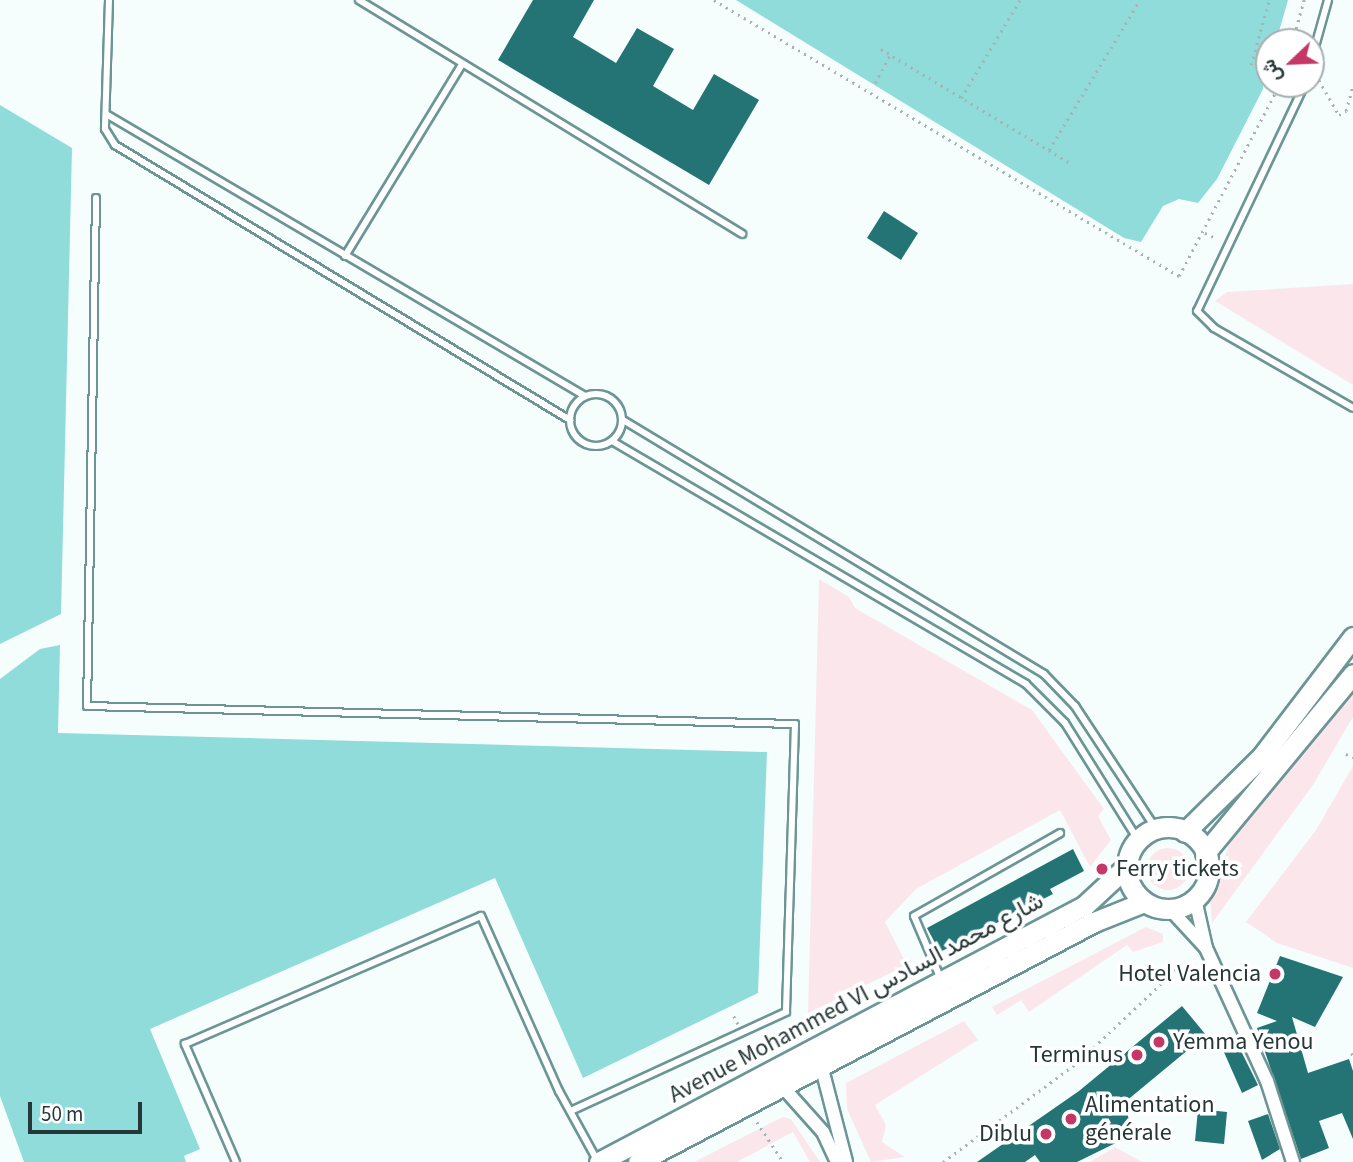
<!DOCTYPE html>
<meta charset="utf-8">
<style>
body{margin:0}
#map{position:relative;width:1353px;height:1162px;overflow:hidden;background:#f5fefd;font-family:"Source Sans 3",Vazirmatn,sans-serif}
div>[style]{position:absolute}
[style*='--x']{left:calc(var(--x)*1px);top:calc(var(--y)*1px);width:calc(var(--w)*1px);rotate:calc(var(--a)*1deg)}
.green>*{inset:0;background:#fbe7eb}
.round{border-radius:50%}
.water>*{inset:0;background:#8fdcdb}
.building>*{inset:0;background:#247475}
.path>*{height:2.5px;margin-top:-1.25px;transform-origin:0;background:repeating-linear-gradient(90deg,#a7b3b2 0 2px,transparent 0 7px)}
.roads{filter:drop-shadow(2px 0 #6c9595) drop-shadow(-2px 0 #6c9595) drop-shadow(0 2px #6c9595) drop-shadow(0 -2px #6c9595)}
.lane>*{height:6px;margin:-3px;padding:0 3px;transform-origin:3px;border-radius:3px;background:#fff}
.lane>.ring{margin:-3px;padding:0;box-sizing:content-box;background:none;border:6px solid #fff;border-radius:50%}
.street>*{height:12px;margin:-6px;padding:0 6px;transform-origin:6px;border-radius:6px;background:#fff}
.secondary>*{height:19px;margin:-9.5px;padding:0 9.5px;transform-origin:9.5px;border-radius:9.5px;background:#fff}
.secondary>.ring{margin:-9.5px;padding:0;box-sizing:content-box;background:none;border:19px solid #fff;border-radius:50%}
.dots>*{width:19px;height:19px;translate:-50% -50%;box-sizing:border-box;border:4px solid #fff;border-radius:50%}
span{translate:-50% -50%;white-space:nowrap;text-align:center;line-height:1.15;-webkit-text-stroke:7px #fff;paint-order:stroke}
.poi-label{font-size:24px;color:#263737}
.left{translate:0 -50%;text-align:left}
.right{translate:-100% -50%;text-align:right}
.street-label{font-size:24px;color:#263737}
.north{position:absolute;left:1255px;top:28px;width:70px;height:70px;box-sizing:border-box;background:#fff;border:2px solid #a8afaf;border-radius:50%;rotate:247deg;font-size:19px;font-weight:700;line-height:28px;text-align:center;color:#263737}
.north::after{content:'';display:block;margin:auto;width:24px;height:32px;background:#c43767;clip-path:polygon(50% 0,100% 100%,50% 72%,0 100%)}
.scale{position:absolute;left:28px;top:1102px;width:114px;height:32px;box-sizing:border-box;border:4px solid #263737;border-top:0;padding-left:9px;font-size:21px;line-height:24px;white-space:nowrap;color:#263737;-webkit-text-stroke:5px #fff;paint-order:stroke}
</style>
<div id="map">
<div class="green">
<i style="clip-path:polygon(1353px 284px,1353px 385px,1215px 301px,1227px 292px)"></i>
<i style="clip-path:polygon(819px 579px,849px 597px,855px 608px,1032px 710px,1104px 809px,1098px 816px,1111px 840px,1090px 867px,1060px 810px,916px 889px,885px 922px,907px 965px,808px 1013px)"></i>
<i style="clip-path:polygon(1353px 694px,1353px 717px,1313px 785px,1212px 923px,1210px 897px,1232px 837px)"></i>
<i style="clip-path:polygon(1353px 766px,1353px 968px,1277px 943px,1246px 922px,1316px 830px)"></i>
<i class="round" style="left:1147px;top:848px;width:42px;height:42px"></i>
<i style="clip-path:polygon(1146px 927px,1163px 934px,1163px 942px,1133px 952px,1127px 945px,1029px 1012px,1021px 1000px,997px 1015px,992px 1007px)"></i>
<i style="clip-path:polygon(964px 1021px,978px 1040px,875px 1105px,886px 1125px,882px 1142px,905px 1157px,871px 1162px,847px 1109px,846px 1083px)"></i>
<i style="clip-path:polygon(783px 1117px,791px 1119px,820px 1162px,810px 1162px,793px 1132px,737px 1162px,694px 1162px)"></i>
<i style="clip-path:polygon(1115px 1147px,1142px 1162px,1090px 1162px)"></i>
</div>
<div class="water">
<i style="clip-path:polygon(736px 0,1288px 0,1276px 42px,1269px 42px,1263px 89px,1217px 179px,1198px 203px,1179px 199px,1163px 206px,1141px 242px,1124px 238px)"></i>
<i style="clip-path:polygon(0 105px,72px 148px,61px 614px,0 644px)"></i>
<i style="clip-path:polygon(60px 645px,58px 733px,767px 752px,758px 993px,583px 1078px,495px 878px,150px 1029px,200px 1149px,184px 1156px,186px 1162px,24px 1162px,0 1096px,0 679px,40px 649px)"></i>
</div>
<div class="building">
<i style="clip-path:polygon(533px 0,594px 0,573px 37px,616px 63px,637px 28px,674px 49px,653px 86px,693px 110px,714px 74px,759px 100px,709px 185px,498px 60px)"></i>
<i style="clip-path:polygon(884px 211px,918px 233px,901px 260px,867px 238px)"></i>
<i style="clip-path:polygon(1073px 849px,1084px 871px,1050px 889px,1053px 894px,940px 952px,927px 928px)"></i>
<i style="clip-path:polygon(1280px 956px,1343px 977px,1315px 1027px,1292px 1017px,1308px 1073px,1349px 1059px,1353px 1071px,1353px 1139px,1342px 1113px,1319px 1121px,1329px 1148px,1301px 1159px,1257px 1028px,1277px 1021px,1257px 1013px)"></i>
<i style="clip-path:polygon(1182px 1006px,1206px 1035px,1125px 1102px,1132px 1135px,1077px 1162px,1040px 1162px,1035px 1155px,1025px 1162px,977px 1162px,1079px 1091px)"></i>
<i style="clip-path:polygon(1237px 1043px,1258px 1085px,1242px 1093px,1223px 1050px)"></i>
<i style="clip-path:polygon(1198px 1109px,1227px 1112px,1224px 1144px,1195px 1141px)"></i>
<i style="clip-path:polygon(1268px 1114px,1280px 1149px,1262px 1160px,1248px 1121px)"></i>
</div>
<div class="path">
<i style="--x:714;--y:0;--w:541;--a:30.69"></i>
<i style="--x:1179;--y:276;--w:217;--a:-62.3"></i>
<i style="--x:1292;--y:42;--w:44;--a:-74.1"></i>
<i style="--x:881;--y:49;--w:221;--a:31.1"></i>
<i style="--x:1251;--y:65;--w:67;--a:-74.5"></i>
<i style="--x:1319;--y:80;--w:40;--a:60.3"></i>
<i style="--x:1339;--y:115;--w:8;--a:-30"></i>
<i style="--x:1346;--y:111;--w:27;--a:-75"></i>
<i style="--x:875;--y:83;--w:32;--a:-62"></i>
<i style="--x:961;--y:98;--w:114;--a:-59"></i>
<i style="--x:1049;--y:150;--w:175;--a:-58.8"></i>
<i style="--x:1205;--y:233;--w:14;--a:25"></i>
<i style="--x:1346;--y:754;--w:8;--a:23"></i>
<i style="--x:734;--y:1016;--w:9;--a:63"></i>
<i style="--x:746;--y:1043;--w:14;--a:65"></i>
<i style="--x:1352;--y:1053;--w:3;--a:72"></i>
<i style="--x:757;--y:1122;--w:45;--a:56.7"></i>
<i style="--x:943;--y:1162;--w:168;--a:-36.5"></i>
<i style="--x:1078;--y:1062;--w:147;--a:-43.3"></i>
</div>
<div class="roads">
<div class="lane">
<i style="--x:109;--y:0;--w:129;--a:91.8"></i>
<i style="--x:105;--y:129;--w:19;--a:58"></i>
<i style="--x:115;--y:145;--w:532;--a:31.15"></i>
<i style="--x:359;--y:0;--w:449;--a:31.4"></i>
<i style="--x:1311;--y:61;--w:63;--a:-74.4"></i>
<i style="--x:1305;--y:84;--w:251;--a:115.4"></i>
<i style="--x:1197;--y:311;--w:24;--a:45"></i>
<i style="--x:1214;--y:328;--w:160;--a:29.9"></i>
<i style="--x:106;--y:114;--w:556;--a:30.49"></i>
<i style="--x:96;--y:198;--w:508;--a:91.01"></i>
<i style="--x:87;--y:706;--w:708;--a:1.46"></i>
<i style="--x:795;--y:724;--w:288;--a:91.8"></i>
<i style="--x:786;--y:1012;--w:237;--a:155.3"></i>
<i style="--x:345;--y:256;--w:225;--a:-58.6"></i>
<i class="ring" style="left:570px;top:394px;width:46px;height:46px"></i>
<i style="--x:623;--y:420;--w:492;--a:31.1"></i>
<i style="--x:1044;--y:674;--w:45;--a:45.9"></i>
<i style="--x:1075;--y:706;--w:147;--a:56.6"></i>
<i style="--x:612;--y:441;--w:480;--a:30.4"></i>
<i style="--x:1026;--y:684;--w:55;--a:45"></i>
<i style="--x:1065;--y:723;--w:138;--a:58"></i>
<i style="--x:940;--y:977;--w:66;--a:-113.1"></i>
<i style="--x:914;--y:916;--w:168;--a:-29.6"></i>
<i style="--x:236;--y:1162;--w:129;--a:-113.4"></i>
<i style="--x:185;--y:1044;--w:322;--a:-23.4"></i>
<i style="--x:481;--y:916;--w:192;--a:66"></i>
<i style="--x:559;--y:1091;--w:79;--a:61.2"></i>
</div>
<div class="street">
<i style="--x:1195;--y:899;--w:50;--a:77.3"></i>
<i style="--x:1206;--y:948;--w:146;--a:65.4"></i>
<i style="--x:1267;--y:1081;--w:85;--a:72.2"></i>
<i style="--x:1170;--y:909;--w:53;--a:47.3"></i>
<i style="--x:821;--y:1065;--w:100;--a:75.5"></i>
<i style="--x:781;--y:1085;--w:63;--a:48.2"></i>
<i style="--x:823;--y:1132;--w:33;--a:65"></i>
</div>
<div class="secondary">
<i class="ring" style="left:1127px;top:827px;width:63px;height:63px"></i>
<i style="--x:1185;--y:832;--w:108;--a:-44.6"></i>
<i style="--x:1262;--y:756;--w:150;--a:-52.6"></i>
<i style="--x:1205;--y:853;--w:232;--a:-50.4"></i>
<i style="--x:599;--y:1162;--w:548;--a:-27.83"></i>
<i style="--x:1084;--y:906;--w:59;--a:-42.9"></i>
<i style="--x:638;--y:1162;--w:515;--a:-27.76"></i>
<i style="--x:1094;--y:922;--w:54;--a:-21.8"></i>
</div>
</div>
<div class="dots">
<i style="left:1102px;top:869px;background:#c43767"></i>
<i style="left:1275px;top:974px;background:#c43767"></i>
<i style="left:1159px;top:1042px;background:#c43767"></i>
<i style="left:1137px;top:1055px;background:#c43767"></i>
<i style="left:1071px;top:1119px;background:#c43767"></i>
<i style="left:1046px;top:1134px;background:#c43767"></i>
</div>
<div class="poi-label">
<span class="left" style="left:1116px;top:869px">Ferry tickets</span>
<span class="right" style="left:1261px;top:974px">Hotel Valencia</span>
<span class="left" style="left:1173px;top:1042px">Yemma Yenou</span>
<span class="right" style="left:1123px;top:1055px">Terminus</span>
<span class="left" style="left:1085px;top:1119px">Alimentation<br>générale</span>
<span class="right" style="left:1032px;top:1134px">Diblu</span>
</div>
<div class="street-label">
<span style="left:856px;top:998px;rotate:-28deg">Avenue Mohammed VI شارع محمد السادس</span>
</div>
<div class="north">ش</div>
<div class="scale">50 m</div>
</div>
